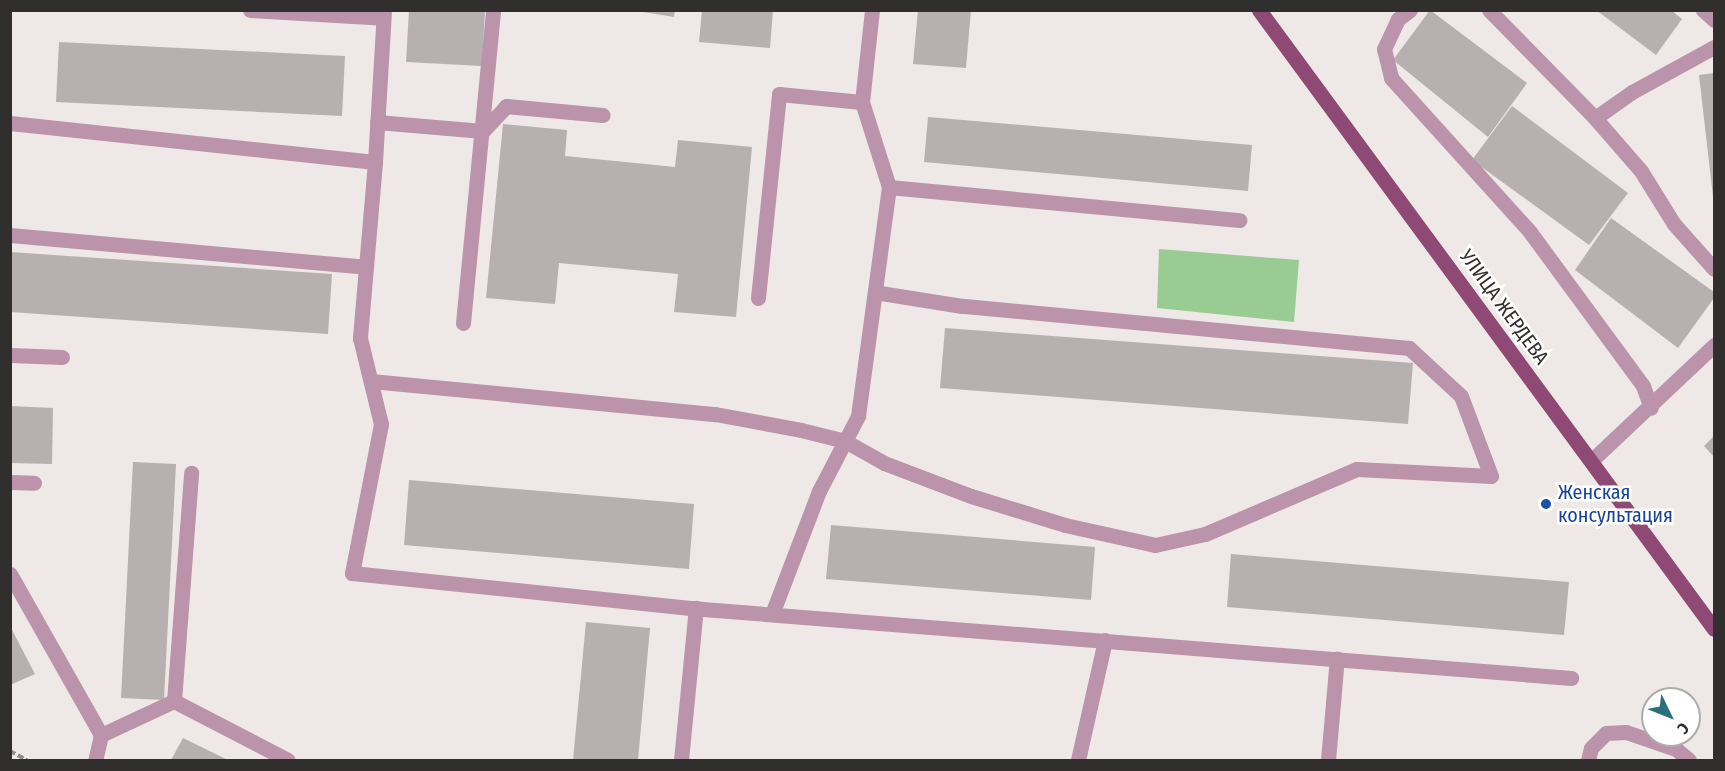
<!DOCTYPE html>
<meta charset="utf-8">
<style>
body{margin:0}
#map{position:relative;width:1725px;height:771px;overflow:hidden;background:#eee9e6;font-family:"Fira Sans Condensed",sans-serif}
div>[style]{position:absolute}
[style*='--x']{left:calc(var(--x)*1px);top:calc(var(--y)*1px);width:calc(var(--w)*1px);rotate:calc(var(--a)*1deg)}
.green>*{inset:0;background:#98cc92}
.building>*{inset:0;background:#b6b1b0}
.path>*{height:4px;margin-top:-2px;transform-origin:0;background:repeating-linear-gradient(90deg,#908c8a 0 6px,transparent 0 9px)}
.minor>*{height:15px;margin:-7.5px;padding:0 7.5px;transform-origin:7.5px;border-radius:7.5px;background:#bb93aa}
.major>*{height:15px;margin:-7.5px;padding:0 7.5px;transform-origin:7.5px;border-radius:7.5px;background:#8e4974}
.dots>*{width:16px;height:16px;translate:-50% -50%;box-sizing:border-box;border:3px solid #fff;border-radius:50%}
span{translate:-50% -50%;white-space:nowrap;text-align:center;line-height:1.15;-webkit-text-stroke:5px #fff;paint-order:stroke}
.street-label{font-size:20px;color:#312f2e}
.transit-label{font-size:20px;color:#164399}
.left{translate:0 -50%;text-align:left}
.frame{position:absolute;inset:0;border:12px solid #312f2e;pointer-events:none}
.north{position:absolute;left:1641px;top:687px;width:60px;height:60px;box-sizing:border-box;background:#fff;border:2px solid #adacab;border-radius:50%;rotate:133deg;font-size:16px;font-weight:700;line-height:24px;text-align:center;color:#312f2e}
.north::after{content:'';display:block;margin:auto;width:21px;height:27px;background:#2a6f7e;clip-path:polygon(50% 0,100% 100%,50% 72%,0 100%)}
</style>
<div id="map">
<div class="green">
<i style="clip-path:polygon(1159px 249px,1299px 260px,1294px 322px,1157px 308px)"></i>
</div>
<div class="building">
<i style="clip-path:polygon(409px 10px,485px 10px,482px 66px,406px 62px)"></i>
<i style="clip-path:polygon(631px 10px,675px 10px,674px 17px)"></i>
<i style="clip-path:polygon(702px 10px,773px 10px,770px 48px,699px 42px)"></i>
<i style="clip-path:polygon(918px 10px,971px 10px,966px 68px,913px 64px)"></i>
<i style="clip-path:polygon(1430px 10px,1527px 83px,1488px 137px,1393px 60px)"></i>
<i style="clip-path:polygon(1596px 10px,1671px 10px,1682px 19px,1656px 55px)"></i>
<i style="clip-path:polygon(59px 42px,345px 56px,342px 116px,56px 102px)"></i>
<i style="clip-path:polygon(1714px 73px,1714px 197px,1713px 197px,1699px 75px)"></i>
<i style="clip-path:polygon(1512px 106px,1628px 193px,1589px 245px,1472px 160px)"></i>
<i style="clip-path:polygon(928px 117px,1252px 145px,1248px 191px,924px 162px)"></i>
<i style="clip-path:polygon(503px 124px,567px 130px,565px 156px,675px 167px,678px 140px,752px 147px,736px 317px,674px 312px,678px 274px,559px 263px,555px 304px,486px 298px)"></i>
<i style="clip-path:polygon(1611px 218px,1714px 292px,1714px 298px,1678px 348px,1575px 270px)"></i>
<i style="clip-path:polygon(10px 252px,332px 274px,328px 334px,10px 312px)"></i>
<i style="clip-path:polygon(945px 328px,1413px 363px,1408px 424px,940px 388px)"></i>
<i style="clip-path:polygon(10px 406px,53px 408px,52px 464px,10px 463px)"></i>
<i style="clip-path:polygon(1714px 436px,1714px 457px,1704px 446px)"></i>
<i style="clip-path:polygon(133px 462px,176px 464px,164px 700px,121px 698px)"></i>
<i style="clip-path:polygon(409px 480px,694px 504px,689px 569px,404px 545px)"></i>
<i style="clip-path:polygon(831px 525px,1095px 547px,1091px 600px,826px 579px)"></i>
<i style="clip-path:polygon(1231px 554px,1569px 582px,1564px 635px,1227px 607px)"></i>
<i style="clip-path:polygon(586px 622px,650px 628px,638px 760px,573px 760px)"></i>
<i style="clip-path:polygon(10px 626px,35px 674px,10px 685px)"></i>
<i style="clip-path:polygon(183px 738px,228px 760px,171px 760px)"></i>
</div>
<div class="path">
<i style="--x:10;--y:751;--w:19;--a:28"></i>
</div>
<div class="minor">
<i style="--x:250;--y:10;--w:133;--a:3.4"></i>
<i style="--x:1410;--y:10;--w:15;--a:143"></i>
<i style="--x:1398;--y:19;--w:33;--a:115"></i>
<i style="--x:1384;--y:49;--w:30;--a:76"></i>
<i style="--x:1391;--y:78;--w:207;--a:47.9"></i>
<i style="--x:1530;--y:232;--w:191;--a:53.7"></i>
<i style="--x:1643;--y:386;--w:23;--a:70"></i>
<i style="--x:1489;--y:10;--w:151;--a:45.5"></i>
<i style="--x:1595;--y:118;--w:45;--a:-35.1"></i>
<i style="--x:1632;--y:92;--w:94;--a:-28.8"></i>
<i style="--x:1703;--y:10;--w:15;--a:42"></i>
<i style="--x:1595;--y:118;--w:70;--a:49"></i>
<i style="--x:1641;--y:171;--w:62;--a:58.1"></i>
<i style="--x:1674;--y:224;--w:60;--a:48.4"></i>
<i style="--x:377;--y:122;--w:106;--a:4.9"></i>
<i style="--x:483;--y:131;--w:34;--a:-47"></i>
<i style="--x:506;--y:106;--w:97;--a:5.3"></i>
<i style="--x:10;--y:123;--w:367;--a:6.1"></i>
<i style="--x:375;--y:162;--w:152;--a:-86.6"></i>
<i style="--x:375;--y:162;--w:177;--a:94.9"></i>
<i style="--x:360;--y:338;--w:89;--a:76.3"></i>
<i style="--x:381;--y:424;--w:152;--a:101"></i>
<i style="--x:352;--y:573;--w:340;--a:5.9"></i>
<i style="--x:690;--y:608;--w:884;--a:4.54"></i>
<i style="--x:889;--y:187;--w:352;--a:5.4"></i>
<i style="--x:10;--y:235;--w:357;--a:5.1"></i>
<i style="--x:758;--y:298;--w:205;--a:-84.1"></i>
<i style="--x:779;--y:94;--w:83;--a:5.5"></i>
<i style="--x:463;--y:323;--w:314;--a:-84.5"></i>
<i style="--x:10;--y:355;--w:52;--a:2.2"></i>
<i style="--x:371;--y:381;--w:346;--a:5.5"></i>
<i style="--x:715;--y:414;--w:87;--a:10.5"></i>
<i style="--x:801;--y:430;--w:45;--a:14"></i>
<i style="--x:845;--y:441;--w:45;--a:29.4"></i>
<i style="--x:884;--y:463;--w:93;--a:20.8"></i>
<i style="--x:971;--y:496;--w:98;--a:17.1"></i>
<i style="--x:1065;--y:525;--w:92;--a:12.5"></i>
<i style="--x:1155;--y:545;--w:51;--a:-12.4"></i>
<i style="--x:1205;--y:534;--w:165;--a:-23.2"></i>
<i style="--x:1357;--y:469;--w:134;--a:3"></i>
<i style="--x:1491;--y:476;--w:85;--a:-110.6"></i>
<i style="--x:1461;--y:396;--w:71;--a:-137.3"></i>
<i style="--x:1409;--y:348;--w:449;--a:-174.6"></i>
<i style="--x:962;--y:306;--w:88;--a:-170.9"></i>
<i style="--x:1591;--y:461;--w:169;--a:-43.3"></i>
<i style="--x:10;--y:482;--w:24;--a:2"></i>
<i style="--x:10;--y:574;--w:185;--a:60.5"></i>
<i style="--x:101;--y:735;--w:26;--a:103"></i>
<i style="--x:772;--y:614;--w:132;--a:-69.1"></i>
<i style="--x:819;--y:491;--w:85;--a:-62.5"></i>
<i style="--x:858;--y:416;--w:231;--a:-82.3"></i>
<i style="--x:889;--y:187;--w:89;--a:-107.6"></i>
<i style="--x:862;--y:102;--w:93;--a:-83.8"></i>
<i style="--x:174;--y:701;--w:128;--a:27.4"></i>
<i style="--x:101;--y:735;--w:81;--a:-25"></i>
<i style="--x:174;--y:701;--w:229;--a:-85.7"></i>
<i style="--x:681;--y:760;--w:153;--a:-84.4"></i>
<i style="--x:1078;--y:760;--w:123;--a:-77.3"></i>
<i style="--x:1328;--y:760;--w:102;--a:-85"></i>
<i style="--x:1588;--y:760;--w:12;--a:-76"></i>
<i style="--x:1591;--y:748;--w:21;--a:-45"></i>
<i style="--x:1606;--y:733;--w:20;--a:-3"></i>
<i style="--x:1626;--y:732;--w:53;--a:18.8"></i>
<i style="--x:1676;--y:749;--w:17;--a:40"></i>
</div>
<div class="major">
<i style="--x:1259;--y:10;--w:768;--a:53.68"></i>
</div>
<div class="dots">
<i style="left:1546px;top:504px;background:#1a4fb4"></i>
</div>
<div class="street-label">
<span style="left:1504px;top:307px;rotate:54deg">УЛИЦА ЖЕРДЕВА</span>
</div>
<div class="transit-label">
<span class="left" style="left:1558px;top:504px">Женская<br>консультация</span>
</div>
<div class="frame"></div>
<div class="north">С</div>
</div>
